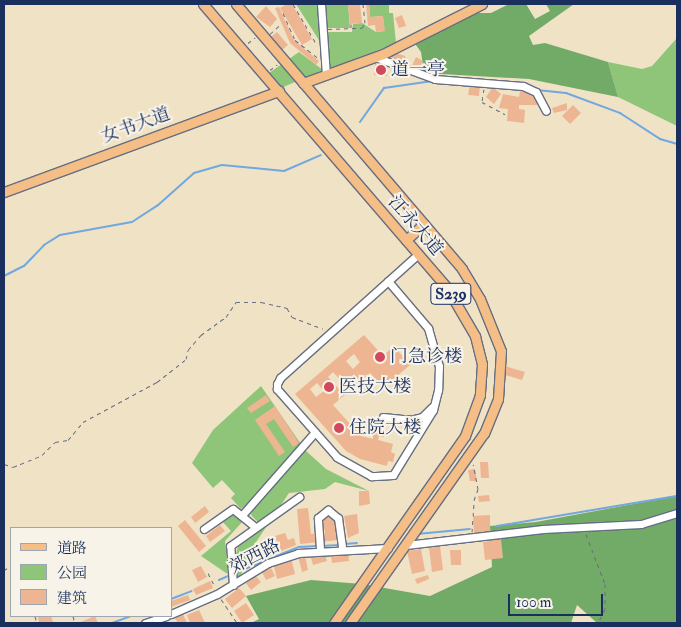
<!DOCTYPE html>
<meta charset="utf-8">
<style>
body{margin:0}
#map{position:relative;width:681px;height:627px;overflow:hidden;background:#f0e2c5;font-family:"IM FELL Double Pica","Noto Serif SC",serif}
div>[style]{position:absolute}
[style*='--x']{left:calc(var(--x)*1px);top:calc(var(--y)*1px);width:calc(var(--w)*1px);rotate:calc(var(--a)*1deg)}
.green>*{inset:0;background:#8ec578}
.forest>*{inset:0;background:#72aa68}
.stream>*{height:2px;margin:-1px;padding:0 1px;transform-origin:1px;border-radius:1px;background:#70a8df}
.building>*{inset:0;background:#edb591}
.path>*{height:1px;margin-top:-0.5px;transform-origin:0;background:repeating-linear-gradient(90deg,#666e82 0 4px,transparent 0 8px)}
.roads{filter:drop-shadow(1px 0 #666e82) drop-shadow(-1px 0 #666e82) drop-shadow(0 1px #666e82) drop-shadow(0 -1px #666e82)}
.minor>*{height:7px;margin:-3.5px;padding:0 3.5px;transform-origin:3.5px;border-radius:3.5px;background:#fff}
.major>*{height:9px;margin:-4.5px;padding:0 4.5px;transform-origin:4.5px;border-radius:4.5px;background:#f6be87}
.dots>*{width:14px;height:14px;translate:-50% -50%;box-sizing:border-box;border:2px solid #f7f3e8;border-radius:50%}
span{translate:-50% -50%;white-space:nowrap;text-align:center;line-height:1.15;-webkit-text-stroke:4px #f7f3e8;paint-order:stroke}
.shield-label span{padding:1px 4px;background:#f7f3e8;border:1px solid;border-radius:4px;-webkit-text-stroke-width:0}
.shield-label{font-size:16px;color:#1b2f5e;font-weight:700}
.poi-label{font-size:18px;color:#1b2f5e}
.left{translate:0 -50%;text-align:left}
.street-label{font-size:18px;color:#1b2f5e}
.frame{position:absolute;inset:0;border:5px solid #1b2f5e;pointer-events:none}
.legend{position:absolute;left:10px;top:527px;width:162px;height:90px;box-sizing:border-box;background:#f7f3e8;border:1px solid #9fa5b1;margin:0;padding:6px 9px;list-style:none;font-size:15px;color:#1b2f5e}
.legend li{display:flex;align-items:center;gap:10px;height:25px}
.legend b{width:25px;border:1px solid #9fa5b1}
.scale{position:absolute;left:508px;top:594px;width:95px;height:22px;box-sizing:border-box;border:2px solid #1b2f5e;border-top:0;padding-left:6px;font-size:15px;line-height:18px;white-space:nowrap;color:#1b2f5e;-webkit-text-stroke:4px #f7f3e8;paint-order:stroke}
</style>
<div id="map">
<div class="green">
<i style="clip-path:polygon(296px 4px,319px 4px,322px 45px)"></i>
<i style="clip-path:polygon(323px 4px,348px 4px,350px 28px,327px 28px)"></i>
<i style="clip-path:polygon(369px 4px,389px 4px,389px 13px,393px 13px,396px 43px,329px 70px,326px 32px,352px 32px,353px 24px,362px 23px,376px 32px,384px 31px,383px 16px,370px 17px)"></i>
<i style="clip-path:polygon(677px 38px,677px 126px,618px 97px,608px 62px,642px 69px,652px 66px)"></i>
<i style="clip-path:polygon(299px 52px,323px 70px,281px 88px,269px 73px)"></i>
<i style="clip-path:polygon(261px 386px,305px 450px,326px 469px,369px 491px,335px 482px,325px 489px,289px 493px,254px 545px,238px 581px,233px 563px,239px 544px,263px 527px,251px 515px,255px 497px,241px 509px,231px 498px,235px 494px,222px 480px,213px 488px,192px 463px,213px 430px)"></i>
<i style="clip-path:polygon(233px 515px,243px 521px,225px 541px,229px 575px,201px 556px,231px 531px,222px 521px)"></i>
</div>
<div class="forest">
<i style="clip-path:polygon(509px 4px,526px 4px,535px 19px,550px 11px,546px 4px,574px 4px,529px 36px,533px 45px,545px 43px,608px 62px,618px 97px,529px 79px,424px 73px,421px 52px,413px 41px,466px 13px,491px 13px)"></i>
<i style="clip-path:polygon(677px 496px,677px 623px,597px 623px,577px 605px,571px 623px,251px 623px,259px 619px,246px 596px,311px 580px,362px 584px,430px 596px,492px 567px,490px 526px,536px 522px)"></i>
</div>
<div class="stream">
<i style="--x:537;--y:90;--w:29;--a:6"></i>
<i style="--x:566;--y:93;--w:58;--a:20.3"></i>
<i style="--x:620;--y:113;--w:48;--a:33"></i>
<i style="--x:660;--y:139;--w:18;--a:16"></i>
<i style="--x:360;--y:122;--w:42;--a:-54.8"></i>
<i style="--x:384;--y:88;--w:49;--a:-8.1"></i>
<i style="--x:4;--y:276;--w:22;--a:-27"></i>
<i style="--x:24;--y:266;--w:29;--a:-46"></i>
<i style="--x:44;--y:245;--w:19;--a:-32"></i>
<i style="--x:60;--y:235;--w:73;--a:-10.2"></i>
<i style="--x:132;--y:222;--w:30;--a:-33"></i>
<i style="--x:157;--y:206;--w:50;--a:-41.7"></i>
<i style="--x:194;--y:173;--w:29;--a:-16"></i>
<i style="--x:222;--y:165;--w:62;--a:5.5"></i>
<i style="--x:284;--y:171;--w:40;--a:-23.4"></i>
<i style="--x:497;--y:526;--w:182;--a:-9.5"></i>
<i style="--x:417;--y:534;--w:53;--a:-5.4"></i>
<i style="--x:345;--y:544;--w:12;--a:-5"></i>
<i style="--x:322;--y:546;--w:18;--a:-3"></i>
<i style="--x:274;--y:557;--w:27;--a:-22"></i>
<i style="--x:299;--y:547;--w:18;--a:-3"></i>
<i style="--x:235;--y:573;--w:32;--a:-22"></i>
<i style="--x:219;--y:580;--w:12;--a:-24"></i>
<i style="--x:171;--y:599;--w:22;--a:-21"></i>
<i style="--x:112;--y:623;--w:20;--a:-20"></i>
</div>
<div class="building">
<i style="clip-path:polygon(287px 4px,292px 4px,312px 39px,302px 45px,280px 8px)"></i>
<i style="clip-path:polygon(348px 4px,360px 4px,362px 23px,350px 24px)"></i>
<i style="clip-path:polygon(366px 4px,369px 4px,370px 17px,383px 16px,385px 31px,376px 32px,375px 25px,368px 26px)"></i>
<i style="clip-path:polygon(266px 6px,277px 19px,270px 27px,256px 17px)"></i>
<i style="clip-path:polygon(279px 7px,294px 40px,319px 61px,316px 65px,290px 43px,275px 8px)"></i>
<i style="clip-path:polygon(402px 15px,406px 26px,399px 28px,395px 18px)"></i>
<i style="clip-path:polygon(277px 32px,288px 45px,282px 50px,271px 37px)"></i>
<i style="clip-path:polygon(393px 52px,405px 56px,407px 65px,391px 60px)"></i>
<i style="clip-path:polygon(416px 57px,423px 61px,417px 71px,411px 68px)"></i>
<i style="clip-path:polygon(375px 64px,388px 65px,387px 76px,374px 75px)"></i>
<i style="clip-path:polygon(470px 84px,480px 85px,479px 96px,468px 95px)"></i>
<i style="clip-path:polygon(493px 87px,501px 94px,494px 104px,486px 97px)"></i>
<i style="clip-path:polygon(520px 91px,538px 96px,537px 105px,519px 105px,519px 109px,525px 110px,524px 123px,507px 121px,508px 109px,499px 108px,503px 94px,519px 97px)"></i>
<i style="clip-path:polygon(567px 103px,567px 110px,554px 113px,552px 108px)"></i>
<i style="clip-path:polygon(573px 105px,581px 113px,570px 124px,562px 116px)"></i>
<i style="clip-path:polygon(evenodd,364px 335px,383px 356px,394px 346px,410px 365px,383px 388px,370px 373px,333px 405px,361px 436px,373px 439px,373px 426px,386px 429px,384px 437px,379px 436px,378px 440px,393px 444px,391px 452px,395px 454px,393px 462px,388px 461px,387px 466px,360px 459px,346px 451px,295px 394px,364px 335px,354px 354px,360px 362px,353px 369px,346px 361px,354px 354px,364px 335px,333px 372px,344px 384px,339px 389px,328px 377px,333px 372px,364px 335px,317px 383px,324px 391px,316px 397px,310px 389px,317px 383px)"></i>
<i style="clip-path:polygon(505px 366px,525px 372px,522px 380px,502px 374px)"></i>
<i style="clip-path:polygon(266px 395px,270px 401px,251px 413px,247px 408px)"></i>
<i style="clip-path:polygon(275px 406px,299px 443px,293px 447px,274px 419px,266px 424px,285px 452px,279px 456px,255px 420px)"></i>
<i style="clip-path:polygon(480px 462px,488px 462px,489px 478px,481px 478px)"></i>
<i style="clip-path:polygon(475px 469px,477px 481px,470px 481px,468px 470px)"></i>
<i style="clip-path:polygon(359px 491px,369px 491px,370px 504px,359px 506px)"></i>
<i style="clip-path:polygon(489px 495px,490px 501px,479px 502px,478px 496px)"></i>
<i style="clip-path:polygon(205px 506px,209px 512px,195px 523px,191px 517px)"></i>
<i style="clip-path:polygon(308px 508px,311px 534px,325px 533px,322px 515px,334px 513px,338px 540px,300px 544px,297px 509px)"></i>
<i style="clip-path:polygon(357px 514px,359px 533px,348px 538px,344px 516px)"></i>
<i style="clip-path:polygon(490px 515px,490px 534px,474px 534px,473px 516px)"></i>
<i style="clip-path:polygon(185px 520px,206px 546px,199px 552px,178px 526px)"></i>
<i style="clip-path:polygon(220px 525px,225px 531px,210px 542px,206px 536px)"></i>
<i style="clip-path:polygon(285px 533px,288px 540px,294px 538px,296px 545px,281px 551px,275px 536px)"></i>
<i style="clip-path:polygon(273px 538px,279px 552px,260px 560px,254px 545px)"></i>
<i style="clip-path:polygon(501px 539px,503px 558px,485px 560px,483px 542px)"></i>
<i style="clip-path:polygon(440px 546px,443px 570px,432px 572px,429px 548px)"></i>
<i style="clip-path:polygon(421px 549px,425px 571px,412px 574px,407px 551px)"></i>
<i style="clip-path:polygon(324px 550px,327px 561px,313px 565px,310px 554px)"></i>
<i style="clip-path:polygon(450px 550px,461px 550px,461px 565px,451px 565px)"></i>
<i style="clip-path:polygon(348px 552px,349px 561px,332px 563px,331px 554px)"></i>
<i style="clip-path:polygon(305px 555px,308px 570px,302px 572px,298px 556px)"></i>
<i style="clip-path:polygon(291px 558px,295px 574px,277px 579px,273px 562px)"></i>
<i style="clip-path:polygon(201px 566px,207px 577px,198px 582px,192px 570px)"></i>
<i style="clip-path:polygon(271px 568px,275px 576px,266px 580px,262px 572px)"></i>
<i style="clip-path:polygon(255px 575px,261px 582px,251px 590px,246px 583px)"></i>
<i style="clip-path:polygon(428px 575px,429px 579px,417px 584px,415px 579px)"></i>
<i style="clip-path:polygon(210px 581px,213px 588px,196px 595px,193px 589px)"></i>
<i style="clip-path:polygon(239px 588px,246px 596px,232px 608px,225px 599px)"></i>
<i style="clip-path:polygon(188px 595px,190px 600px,171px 607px,171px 601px)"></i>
<i style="clip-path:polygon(246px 603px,254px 615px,242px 623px,234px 611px)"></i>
<i style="clip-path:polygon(199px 610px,205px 623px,190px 623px,187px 615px)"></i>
<i style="clip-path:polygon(183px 614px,187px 623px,178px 623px,175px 618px)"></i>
<i style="clip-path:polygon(38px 616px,51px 616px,53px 622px,39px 623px)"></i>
<i style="clip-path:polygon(95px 616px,98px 623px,78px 623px)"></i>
</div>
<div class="path">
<i style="--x:293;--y:4;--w:48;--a:59.7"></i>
<i style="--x:283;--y:13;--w:30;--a:66"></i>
<i style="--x:295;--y:40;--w:29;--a:38"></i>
<i style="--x:351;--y:24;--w:4;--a:90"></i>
<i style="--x:328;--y:29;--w:34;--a:-2"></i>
<i style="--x:362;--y:28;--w:6;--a:-59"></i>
<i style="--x:365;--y:23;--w:19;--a:-96"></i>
<i style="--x:270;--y:34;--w:12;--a:-42"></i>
<i style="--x:248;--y:43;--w:9;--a:-36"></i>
<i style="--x:270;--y:70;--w:9;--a:-36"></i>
<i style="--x:484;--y:89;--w:13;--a:99"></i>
<i style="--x:482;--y:102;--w:26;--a:28"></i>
<i style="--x:4;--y:464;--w:9;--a:18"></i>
<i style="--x:13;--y:467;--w:31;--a:-22"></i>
<i style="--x:42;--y:455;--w:18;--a:-45"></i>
<i style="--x:55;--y:442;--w:13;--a:-9"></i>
<i style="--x:68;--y:440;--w:23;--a:-50"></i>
<i style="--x:83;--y:422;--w:84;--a:-28.4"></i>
<i style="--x:157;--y:382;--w:37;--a:-38"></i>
<i style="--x:186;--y:359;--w:9;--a:-77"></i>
<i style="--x:188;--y:350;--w:20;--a:-49"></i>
<i style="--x:201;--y:335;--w:31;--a:-36"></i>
<i style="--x:226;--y:317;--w:18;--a:-56"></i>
<i style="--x:236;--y:302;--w:25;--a:0"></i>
<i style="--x:261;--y:302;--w:27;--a:13"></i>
<i style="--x:287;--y:308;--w:10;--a:61"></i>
<i style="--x:292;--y:317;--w:33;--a:21"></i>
<i style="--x:472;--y:532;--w:32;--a:-86"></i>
<i style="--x:474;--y:500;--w:12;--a:-70"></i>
<i style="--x:478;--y:489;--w:25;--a:-101"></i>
<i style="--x:586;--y:534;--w:53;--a:69.2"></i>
<i style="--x:605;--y:584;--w:25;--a:90"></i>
<i style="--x:605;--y:609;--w:16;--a:117"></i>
<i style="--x:4;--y:570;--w:8;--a:-30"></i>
<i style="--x:208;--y:573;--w:16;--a:63"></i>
<i style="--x:221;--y:599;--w:29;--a:56"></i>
<i style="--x:35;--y:616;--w:7;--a:74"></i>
<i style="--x:73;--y:616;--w:7;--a:74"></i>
</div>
<div class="roads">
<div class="minor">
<i style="--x:321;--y:4;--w:71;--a:86"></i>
<i style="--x:375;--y:57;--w:64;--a:20.1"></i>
<i style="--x:435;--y:79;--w:88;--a:4.5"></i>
<i style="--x:523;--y:86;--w:14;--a:25"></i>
<i style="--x:536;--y:92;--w:21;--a:62"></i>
<i style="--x:388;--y:281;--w:62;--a:49.6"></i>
<i style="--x:428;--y:328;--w:40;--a:74"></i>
<i style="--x:439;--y:366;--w:24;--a:92"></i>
<i style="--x:438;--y:390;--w:21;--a:104"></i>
<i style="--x:433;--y:410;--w:76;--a:121.6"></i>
<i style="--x:393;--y:475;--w:22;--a:177"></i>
<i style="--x:371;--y:476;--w:39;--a:-151"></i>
<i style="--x:337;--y:457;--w:91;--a:-131.4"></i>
<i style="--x:277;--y:389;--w:5;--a:-90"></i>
<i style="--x:277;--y:384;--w:7;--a:-63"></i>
<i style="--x:280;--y:378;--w:186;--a:-41.9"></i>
<i style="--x:383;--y:417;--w:27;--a:6"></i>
<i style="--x:410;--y:420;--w:12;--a:-14"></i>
<i style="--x:422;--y:417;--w:14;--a:-45"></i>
<i style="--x:243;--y:514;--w:109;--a:-48.7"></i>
<i style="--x:204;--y:529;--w:35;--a:-35"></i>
<i style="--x:233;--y:509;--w:28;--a:39"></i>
<i style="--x:406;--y:545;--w:138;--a:-6.7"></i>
<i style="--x:543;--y:529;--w:98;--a:-2.9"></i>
<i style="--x:641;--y:524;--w:38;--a:-17"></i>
<i style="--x:320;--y:549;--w:31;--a:-94"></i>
<i style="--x:318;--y:518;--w:13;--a:-39"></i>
<i style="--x:328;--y:510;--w:13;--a:39"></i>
<i style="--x:338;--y:518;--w:30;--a:82"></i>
<i style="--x:233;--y:585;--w:39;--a:-94"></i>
<i style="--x:230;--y:546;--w:85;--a:-35.4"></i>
<i style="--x:171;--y:614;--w:50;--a:-23.5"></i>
<i style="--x:217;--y:594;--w:60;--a:-31.3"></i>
<i style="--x:268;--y:563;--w:32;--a:-18"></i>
<i style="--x:298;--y:553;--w:90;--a:-3.2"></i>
<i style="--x:145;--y:623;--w:22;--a:-18"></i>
</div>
<div class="major">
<i style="--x:203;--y:4;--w:374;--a:49.3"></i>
<i style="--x:447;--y:288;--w:56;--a:59.7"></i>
<i style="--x:475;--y:336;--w:29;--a:76"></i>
<i style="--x:482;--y:364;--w:31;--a:94"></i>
<i style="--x:480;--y:395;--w:44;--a:110.1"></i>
<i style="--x:465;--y:436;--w:228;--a:125"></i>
<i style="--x:236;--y:4;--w:348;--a:49.5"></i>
<i style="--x:462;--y:269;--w:35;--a:59"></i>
<i style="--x:480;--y:299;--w:56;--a:68"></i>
<i style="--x:501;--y:351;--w:48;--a:93.6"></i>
<i style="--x:498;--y:399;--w:37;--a:112"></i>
<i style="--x:484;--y:433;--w:232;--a:125.2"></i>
<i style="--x:303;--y:83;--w:85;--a:-19.9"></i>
<i style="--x:383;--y:54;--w:111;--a:-26.8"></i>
<i style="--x:4;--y:192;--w:293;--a:-20.2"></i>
<i style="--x:406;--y:240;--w:24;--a:-42"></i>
</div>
</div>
<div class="dots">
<i style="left:381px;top:70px;background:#d1495b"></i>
<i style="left:380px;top:357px;background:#d1495b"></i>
<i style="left:329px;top:387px;background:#d1495b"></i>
<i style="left:339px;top:428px;background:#d1495b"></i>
</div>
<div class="shield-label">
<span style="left:451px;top:294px">S239</span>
</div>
<div class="poi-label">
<span class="left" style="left:391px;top:70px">道一亭</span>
<span class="left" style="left:390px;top:357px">门急诊楼</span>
<span class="left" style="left:339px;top:387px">医技大楼</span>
<span class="left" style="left:349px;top:428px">住院大楼</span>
</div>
<div class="street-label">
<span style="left:136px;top:126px;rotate:-20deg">女书大道</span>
<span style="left:415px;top:226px;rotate:49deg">江永大道</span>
<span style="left:255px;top:557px;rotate:-27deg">郊西路</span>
</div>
<div class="frame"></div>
<ul class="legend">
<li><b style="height:6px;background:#f6be87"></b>道路</li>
<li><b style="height:14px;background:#8ec578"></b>公园</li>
<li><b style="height:14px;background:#edb591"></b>建筑</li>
</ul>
<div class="scale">100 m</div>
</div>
